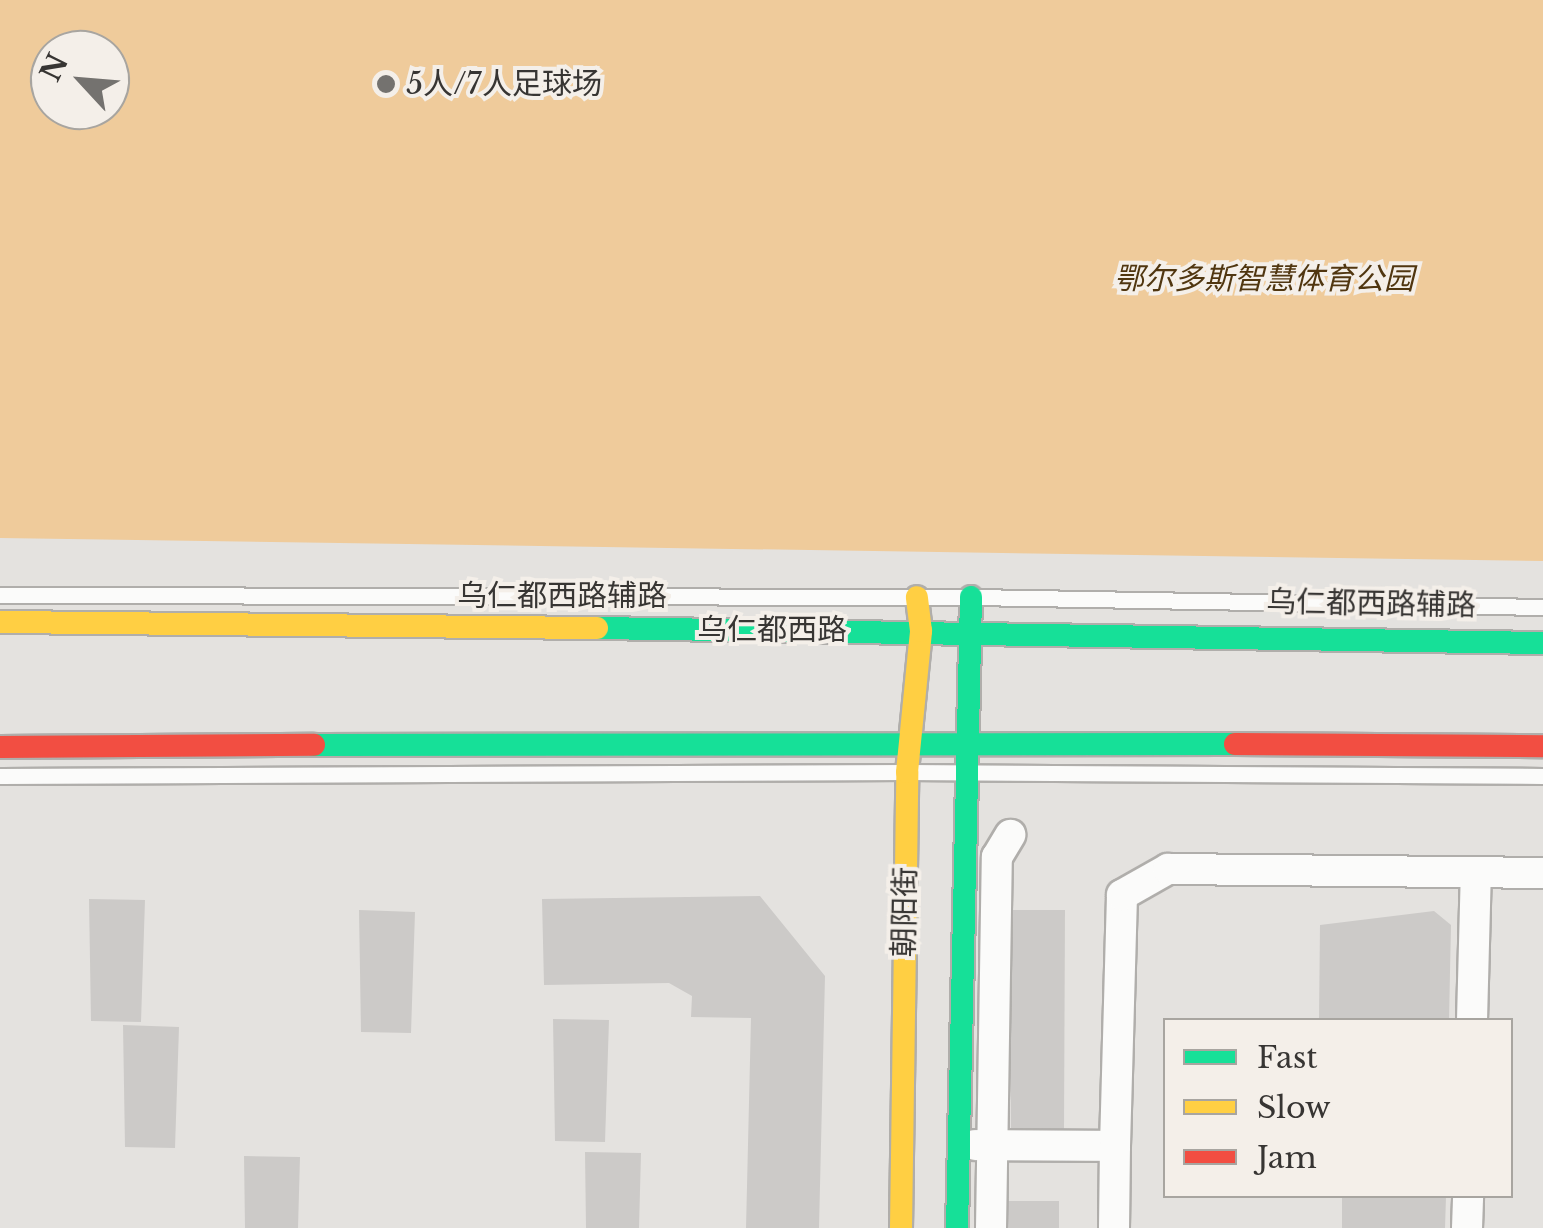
<!DOCTYPE html>
<meta charset="utf-8">
<style>
body{margin:0}
#map{position:relative;width:1543px;height:1228px;overflow:hidden;background:#e4e2df;font-family:"Libre Baskerville","Noto Sans SC",serif}
div>[style]{position:absolute}
[style*='--x']{left:calc(var(--x)*1px);top:calc(var(--y)*1px);width:calc(var(--w)*1px);rotate:calc(var(--a)*1deg)}
.green>*{inset:0;background:#efcb9b}
.building>*{inset:0;background:#cccac8}
.roads{filter:drop-shadow(2px 0 #b0aeab) drop-shadow(-2px 0 #b0aeab) drop-shadow(0 2px #b0aeab) drop-shadow(0 -2px #b0aeab)}
.lane>*{height:15px;margin:-7.5px;padding:0 7.5px;transform-origin:7.5px;border-radius:7.5px;background:#fbfbfa}
.street>*{height:30px;margin:-15px;padding:0 15px;transform-origin:15px;border-radius:15px;background:#fbfbfa}
.fast>*{height:22px;margin:-11px;padding:0 11px;transform-origin:11px;border-radius:11px;background:#16e098}
.slow>*{height:22px;margin:-11px;padding:0 11px;transform-origin:11px;border-radius:11px;background:#ffcf43}
.jam>*{height:22px;margin:-11px;padding:0 11px;transform-origin:11px;border-radius:11px;background:#f24e42}
.dots>*{width:28px;height:28px;translate:-50% -50%;box-sizing:border-box;border:5px solid #f4efe9;border-radius:50%}
span{translate:-50% -50%;white-space:nowrap;text-align:center;line-height:1.15;-webkit-text-stroke:8px #f4efe9;paint-order:stroke}
.poi-label{font-size:30px;color:#373533}
.left{translate:0 -50%;text-align:left}
.park-label{font-size:30px;color:#503610;font-style:italic}
.street-label{font-size:30px;color:#373533}
.legend{position:absolute;left:1163px;top:1018px;width:350px;height:180px;box-sizing:border-box;background:#f4efe9;border:2px solid #a8a5a0;margin:0;padding:12px 18px;list-style:none;font-size:30px;color:#373533}
.legend li{display:flex;align-items:center;gap:20px;height:50px}
.legend b{width:50px;border:2px solid #a8a5a0}
.north{position:absolute;left:30px;top:30px;width:100px;height:100px;box-sizing:border-box;background:#f4efe9;border:2px solid #a8a5a0;border-radius:50%;rotate:296deg;font-size:28px;font-weight:700;line-height:40px;text-align:center;color:#373533}
.north::after{content:'';display:block;margin:auto;width:35px;height:45px;background:#74726f;clip-path:polygon(50% 0,100% 100%,50% 72%,0 100%)}
</style>
<div id="map">
<div class="green">
<i style="clip-path:polygon(evenodd,0 0,1543px 0,1543px 561px,0 538px,0 0,50px 50px,110px 50px,110px 110px,50px 110px,50px 50px)"></i>
</div>
<div class="building">
<i style="clip-path:polygon(760px 896px,825px 976px,819px 1228px,746px 1228px,751px 1018px,691px 1017px,692px 996px,669px 983px,544px 985px,542px 899px)"></i>
<i style="clip-path:polygon(89px 899px,145px 900px,141px 1022px,91px 1021px)"></i>
<i style="clip-path:polygon(359px 910px,415px 912px,411px 1033px,361px 1032px)"></i>
<i style="clip-path:polygon(1009px 910px,1065px 910px,1064px 1129px,1011px 1130px)"></i>
<i style="clip-path:polygon(1434px 911px,1451px 925px,1449px 1020px,1319px 1020px,1320px 925px)"></i>
<i style="clip-path:polygon(553px 1019px,609px 1020px,605px 1142px,555px 1141px)"></i>
<i style="clip-path:polygon(123px 1025px,179px 1027px,175px 1148px,125px 1147px)"></i>
<i style="clip-path:polygon(585px 1152px,641px 1153px,639px 1228px,586px 1228px)"></i>
<i style="clip-path:polygon(244px 1156px,300px 1157px,298px 1228px,245px 1228px)"></i>
<i style="clip-path:polygon(1342px 1196px,1446px 1196px,1445px 1228px,1342px 1228px)"></i>
<i style="clip-path:polygon(1003px 1201px,1059px 1201px,1059px 1228px,1003px 1228px)"></i>
</div>
<div class="roads">
<div class="lane">
<i style="--x:0;--y:595;--w:971;--a:0.12"></i>
<i style="--x:971;--y:597;--w:572;--a:1"></i>
<i style="--x:0;--y:776;--w:907;--a:-0.25"></i>
<i style="--x:907;--y:772;--w:636;--a:0.36"></i>
</div>
<div class="street">
<i style="--x:1472;--y:1020;--w:148;--a:-88.5"></i>
<i style="--x:975;--y:1145;--w:140;--a:0.4"></i>
<i style="--x:1115;--y:1146;--w:82;--a:90.7"></i>
<i style="--x:1115;--y:1146;--w:251;--a:-88.4"></i>
<i style="--x:1122;--y:895;--w:53;--a:-29.5"></i>
<i style="--x:1168;--y:869;--w:375;--a:0.6"></i>
<i style="--x:991;--y:1228;--w:371;--a:-89.1"></i>
<i style="--x:997;--y:857;--w:26;--a:-59"></i>
<i style="--x:1467;--y:1228;--w:32;--a:-88"></i>
</div>
<div class="fast">
<i style="--x:597;--y:628;--w:946;--a:0.91"></i>
<i style="--x:314;--y:745;--w:921;--a:-0.06"></i>
<i style="--x:957;--y:1228;--w:631;--a:-88.73"></i>
</div>
<div class="slow">
<i style="--x:0;--y:622;--w:597;--a:0.58"></i>
<i style="--x:901;--y:1228;--w:456;--a:-89.2"></i>
<i style="--x:907;--y:772;--w:142;--a:-84.3"></i>
<i style="--x:921;--y:631;--w:34;--a:-97"></i>
</div>
<div class="jam">
<i style="--x:1235;--y:744;--w:308;--a:0.4"></i>
<i style="--x:0;--y:747;--w:314;--a:-0.4"></i>
</div>
</div>
<div class="dots">
<i style="left:386px;top:84px;background:#74726f"></i>
</div>
<div class="poi-label">
<span class="left" style="left:406px;top:84px">5人/7人足球场</span>
</div>
<div class="park-label">
<span style="left:1264px;top:279px">鄂尔多斯智慧体育公园</span>
</div>
<div class="street-label">
<span style="left:562px;top:596px">乌仁都西路辅路</span>
<span style="left:1371px;top:604px;rotate:1deg">乌仁都西路辅路</span>
<span style="left:772px;top:630px">乌仁都西路</span>
<span style="left:905px;top:912px;rotate:-89deg">朝阳街</span>
</div>
<ul class="legend">
<li><b style="height:12px;background:#16e098"></b>Fast</li>
<li><b style="height:12px;background:#ffcf43"></b>Slow</li>
<li><b style="height:12px;background:#f24e42"></b>Jam</li>
</ul>
<div class="north">N</div>
</div>
